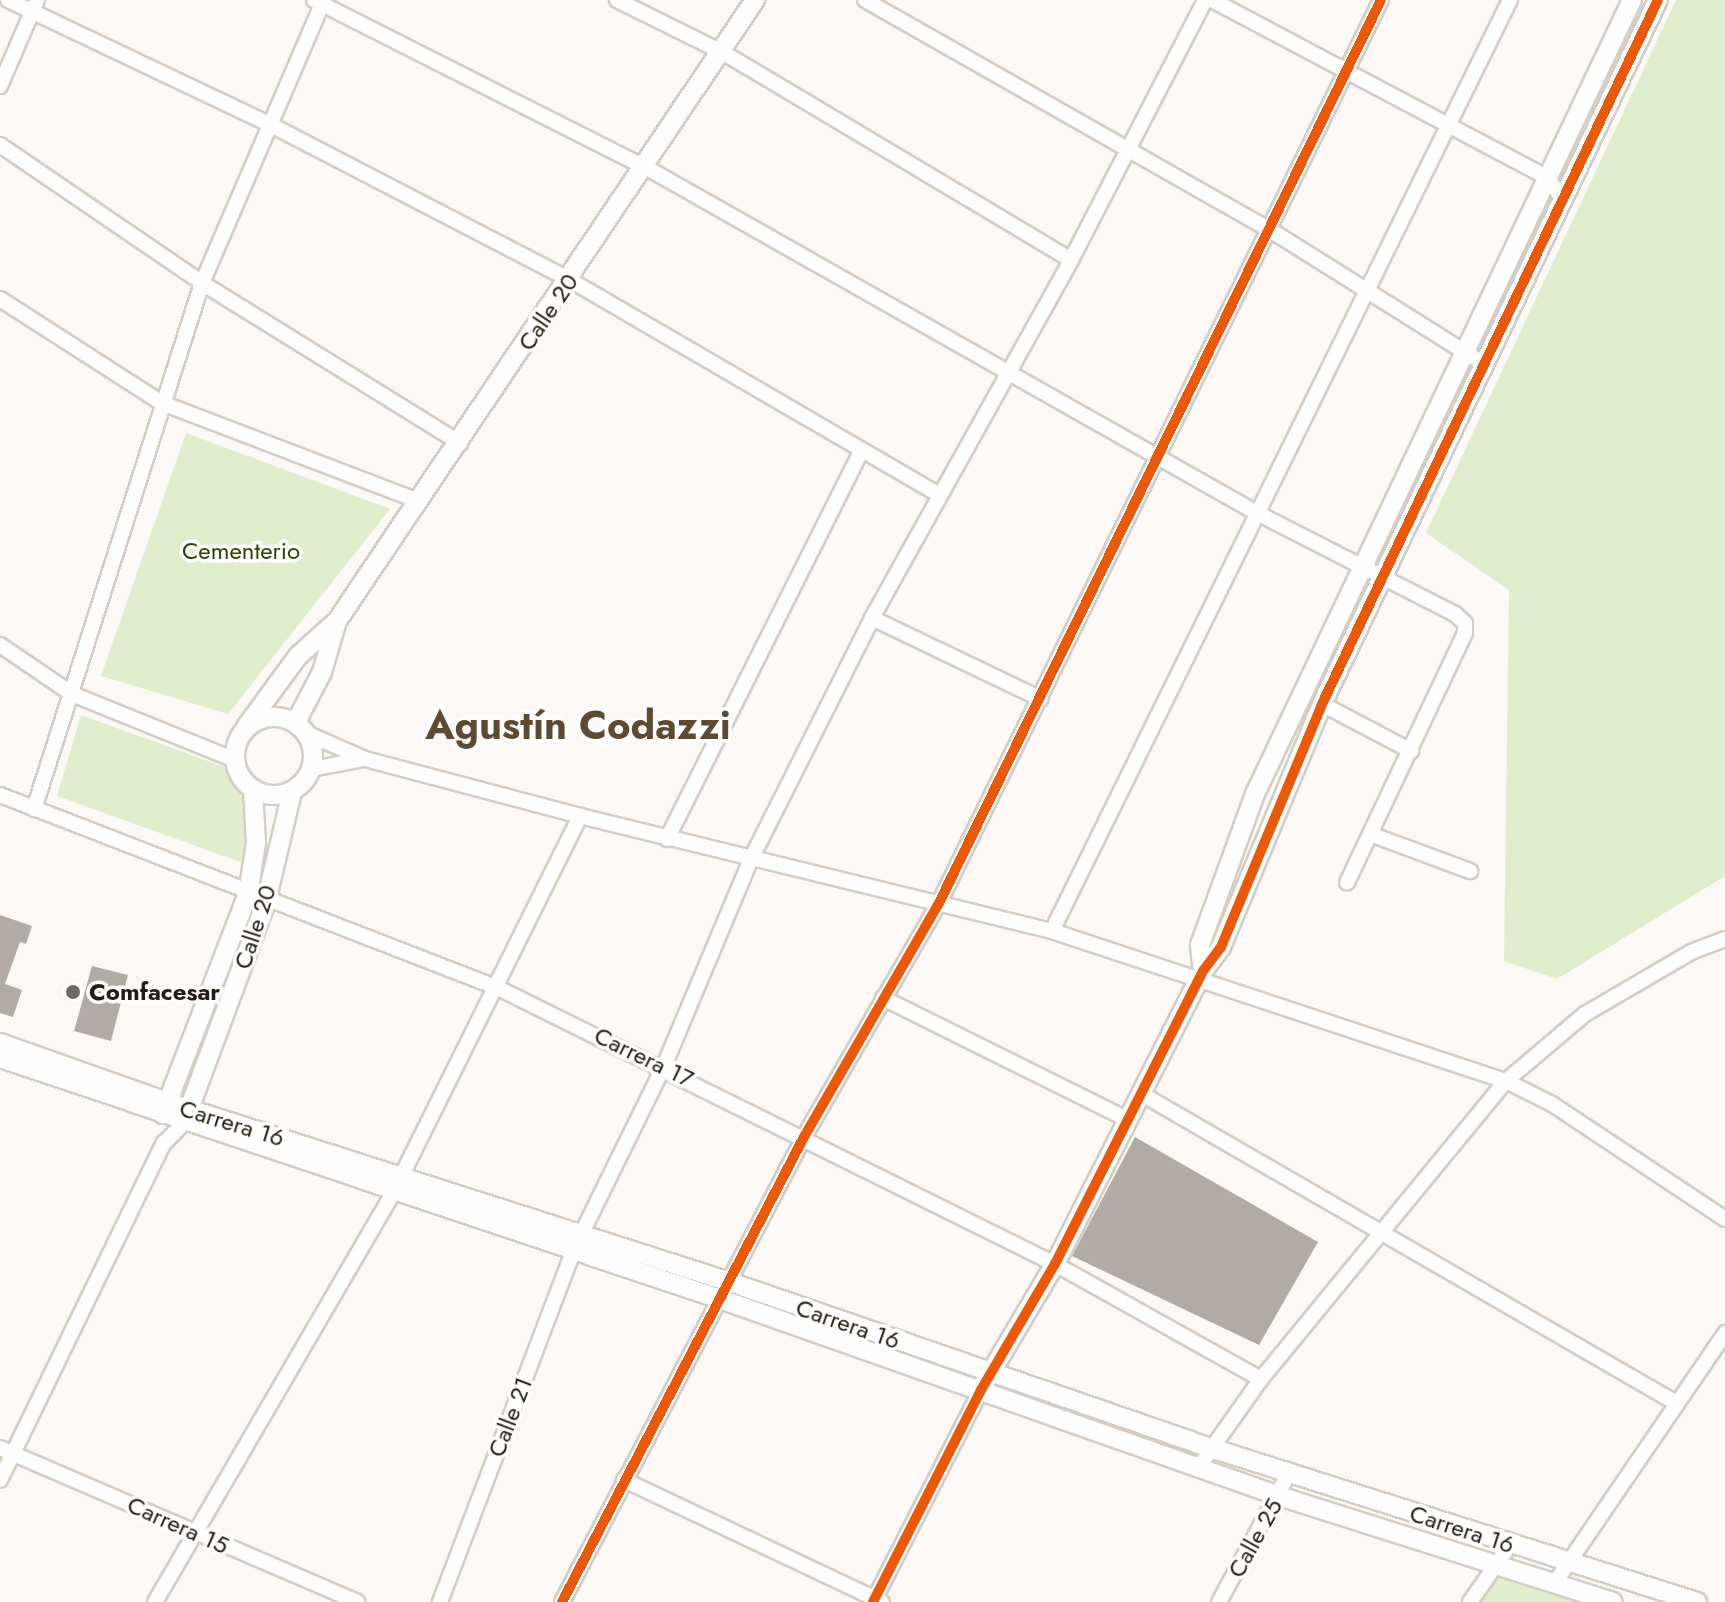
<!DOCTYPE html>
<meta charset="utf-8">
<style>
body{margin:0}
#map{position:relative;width:1725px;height:1602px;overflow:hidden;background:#fbf8f5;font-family:Jost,sans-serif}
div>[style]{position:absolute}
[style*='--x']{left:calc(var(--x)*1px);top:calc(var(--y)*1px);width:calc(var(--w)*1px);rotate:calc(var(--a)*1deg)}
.green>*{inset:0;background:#e0eece}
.building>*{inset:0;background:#b1aba5}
.roads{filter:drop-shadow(2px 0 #d3cdc6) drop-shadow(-2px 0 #d3cdc6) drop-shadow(0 2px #d3cdc6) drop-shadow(0 -2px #d3cdc6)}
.street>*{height:14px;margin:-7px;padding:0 7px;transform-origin:7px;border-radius:7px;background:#fefefe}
.secondary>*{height:18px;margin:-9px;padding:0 9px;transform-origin:9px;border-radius:9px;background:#fefefe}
.secondary>.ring{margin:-9px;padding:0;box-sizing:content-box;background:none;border:18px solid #fefefe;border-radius:50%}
.cycleway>*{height:10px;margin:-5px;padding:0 5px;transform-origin:5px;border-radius:5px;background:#e8590c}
.dots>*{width:22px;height:22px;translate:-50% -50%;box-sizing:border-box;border:4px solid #fff;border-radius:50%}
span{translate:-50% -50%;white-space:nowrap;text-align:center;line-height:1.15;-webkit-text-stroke:7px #fff;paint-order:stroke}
.street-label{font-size:24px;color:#241b11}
.park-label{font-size:24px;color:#284205}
.poi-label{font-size:24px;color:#241b11;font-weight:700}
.left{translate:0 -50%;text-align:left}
.town-label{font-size:40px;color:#5e4933;font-weight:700}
</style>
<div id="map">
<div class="green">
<i style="clip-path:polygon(1676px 0,1725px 0,1725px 876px,1557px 979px,1504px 961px,1509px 590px,1426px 533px)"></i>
<i style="clip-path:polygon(186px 433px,390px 509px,228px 714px,101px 676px)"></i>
<i style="clip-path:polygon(81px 715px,230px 769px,245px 797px,249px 865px,57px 796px)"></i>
<i style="clip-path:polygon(1499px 1576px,1581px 1602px,1481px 1602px)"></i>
</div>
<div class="building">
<i style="clip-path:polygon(0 915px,32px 926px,26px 944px,20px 942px,5px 984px,22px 990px,13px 1017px,0 1013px)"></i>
<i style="clip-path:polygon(92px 966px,128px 975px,111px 1041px,74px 1031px)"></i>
<i style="clip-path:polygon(1135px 1137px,1318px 1242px,1259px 1345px,1072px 1256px)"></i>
</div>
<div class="roads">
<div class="street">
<i style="--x:8;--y:0;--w:291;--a:25.4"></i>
<i style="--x:271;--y:125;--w:337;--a:27.4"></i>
<i style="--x:570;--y:280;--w:426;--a:30.2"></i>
<i style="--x:314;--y:0;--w:373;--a:26.8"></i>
<i style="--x:647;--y:168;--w:699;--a:29.5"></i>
<i style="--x:1255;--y:512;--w:225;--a:27"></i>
<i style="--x:1455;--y:614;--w:13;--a:42"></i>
<i style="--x:1465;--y:623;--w:10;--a:90"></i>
<i style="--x:1465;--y:633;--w:276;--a:115.3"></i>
<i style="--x:617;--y:0;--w:119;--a:26.4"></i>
<i style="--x:724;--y:53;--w:404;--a:30.8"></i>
<i style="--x:865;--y:0;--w:462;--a:29.6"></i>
<i style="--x:1267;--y:228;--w:257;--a:32.1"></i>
<i style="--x:1212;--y:0;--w:379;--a:27.9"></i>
<i style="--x:1547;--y:177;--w:28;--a:55"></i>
<i style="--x:0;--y:86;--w:94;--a:-66.7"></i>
<i style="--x:0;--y:145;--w:245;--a:34.3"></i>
<i style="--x:202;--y:283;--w:304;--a:31.8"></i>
<i style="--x:0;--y:299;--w:193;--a:32.7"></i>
<i style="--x:162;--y:403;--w:274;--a:20.9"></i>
<i style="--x:872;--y:618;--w:187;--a:25.6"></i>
<i style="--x:0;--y:645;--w:87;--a:34.2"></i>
<i style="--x:72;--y:694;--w:176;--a:22"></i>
<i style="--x:1322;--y:704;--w:101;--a:27.8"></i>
<i style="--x:308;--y:734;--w:62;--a:23.7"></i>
<i style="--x:365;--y:759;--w:222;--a:14.8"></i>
<i style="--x:580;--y:816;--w:486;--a:13.7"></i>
<i style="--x:1052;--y:931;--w:478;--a:18.3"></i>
<i style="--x:1506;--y:1081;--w:51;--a:26.6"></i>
<i style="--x:1552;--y:1104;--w:208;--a:33.6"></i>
<i style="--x:312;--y:769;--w:53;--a:-10.9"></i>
<i style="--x:0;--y:795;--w:534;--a:21.18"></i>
<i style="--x:498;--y:988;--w:622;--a:26.36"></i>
<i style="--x:1055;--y:1264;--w:236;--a:29.2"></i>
<i style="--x:34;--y:809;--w:552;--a:-72.29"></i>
<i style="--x:202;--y:283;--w:308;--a:-66.7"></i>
<i style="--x:1370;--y:834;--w:107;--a:20.3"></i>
<i style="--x:667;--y:839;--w:434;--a:-63.4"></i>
<i style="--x:1052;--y:931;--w:1038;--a:-63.81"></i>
<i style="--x:883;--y:998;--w:272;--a:26.4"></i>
<i style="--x:1140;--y:1093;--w:619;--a:30.04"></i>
<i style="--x:0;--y:1448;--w:389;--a:23.3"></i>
<i style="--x:1198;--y:1468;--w:109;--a:-54.7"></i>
<i style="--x:1261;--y:1379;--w:386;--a:-50.6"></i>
<i style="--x:1506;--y:1081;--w:104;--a:-40.3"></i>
<i style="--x:1585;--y:1014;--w:123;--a:-30.3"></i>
<i style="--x:1691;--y:952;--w:36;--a:-21"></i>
<i style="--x:0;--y:1480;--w:375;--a:-64.1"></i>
<i style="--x:164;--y:1143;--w:28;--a:-45"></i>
<i style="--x:624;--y:1480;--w:285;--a:25.3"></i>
<i style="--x:1554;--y:1584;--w:304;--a:-55.7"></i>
<i style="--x:155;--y:1602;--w:475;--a:-59.8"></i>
<i style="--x:394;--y:1191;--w:419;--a:-63.6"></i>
<i style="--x:440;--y:1602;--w:375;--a:-69.2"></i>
<i style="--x:573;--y:1251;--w:206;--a:-63.8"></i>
<i style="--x:664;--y:1066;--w:222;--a:-67.2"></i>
<i style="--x:750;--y:861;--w:272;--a:-63.3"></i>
<i style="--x:872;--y:618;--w:410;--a:-60.9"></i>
<i style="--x:1071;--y:260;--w:292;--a:-62.7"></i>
<i style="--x:562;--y:1602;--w:524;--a:-62.51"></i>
<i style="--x:804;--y:1137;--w:270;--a:-60"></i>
<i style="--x:939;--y:903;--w:1005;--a:-63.92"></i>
<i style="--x:873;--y:1602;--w:238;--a:-63"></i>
<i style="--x:1219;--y:1602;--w:147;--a:-61.5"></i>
<i style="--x:1470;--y:1602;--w:70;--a:-54.9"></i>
</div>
<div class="secondary">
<i class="ring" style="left:235px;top:717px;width:60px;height:60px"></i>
<i style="--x:296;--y:722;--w:56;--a:-62.5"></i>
<i style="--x:322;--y:672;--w:53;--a:-73.6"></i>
<i style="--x:246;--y:727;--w:88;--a:-53.8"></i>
<i style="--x:298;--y:656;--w:52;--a:-41.9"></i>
<i style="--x:337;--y:621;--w:749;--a:-56.06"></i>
<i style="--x:1203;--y:971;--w:26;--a:-97"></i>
<i style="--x:1200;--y:945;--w:161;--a:-70"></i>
<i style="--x:1255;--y:794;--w:879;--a:-64.6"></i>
<i style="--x:0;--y:1043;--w:177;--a:19.5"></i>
<i style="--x:167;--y:1102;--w:588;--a:17.73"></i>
<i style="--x:727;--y:1281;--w:512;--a:19.04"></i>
<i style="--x:1211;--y:1448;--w:510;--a:17.58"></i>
<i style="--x:0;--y:1058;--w:759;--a:18.51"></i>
<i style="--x:720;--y:1299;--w:593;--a:19.41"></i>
<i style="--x:1279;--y:1496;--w:350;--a:17.6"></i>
<i style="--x:163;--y:1114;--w:236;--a:-68.9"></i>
<i style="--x:248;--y:894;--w:52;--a:-81.1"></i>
<i style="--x:256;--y:843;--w:53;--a:-93.2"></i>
<i style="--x:185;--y:1120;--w:233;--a:-69.6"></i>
<i style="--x:266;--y:902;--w:113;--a:-76.7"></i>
<i style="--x:984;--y:1384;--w:139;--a:-59.4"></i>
<i style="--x:1055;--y:1264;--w:328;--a:-63.2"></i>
<i style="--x:1203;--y:971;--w:30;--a:-53"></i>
<i style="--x:1221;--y:947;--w:263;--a:-67.4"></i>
<i style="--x:1322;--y:704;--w:780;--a:-64.49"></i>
</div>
</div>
<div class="cycleway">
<i style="--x:562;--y:1602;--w:524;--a:-62.51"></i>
<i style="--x:804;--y:1137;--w:270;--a:-60"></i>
<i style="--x:939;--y:903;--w:1005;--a:-63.92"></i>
<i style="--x:873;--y:1602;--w:238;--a:-63"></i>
<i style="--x:981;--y:1390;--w:146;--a:-59.6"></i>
<i style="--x:1055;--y:1264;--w:328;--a:-63.2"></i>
<i style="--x:1203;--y:971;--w:30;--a:-53"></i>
<i style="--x:1221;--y:947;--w:263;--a:-67.4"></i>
<i style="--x:1322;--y:704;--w:780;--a:-64.49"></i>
</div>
<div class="dots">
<i style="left:73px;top:992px;background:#6f6861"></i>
</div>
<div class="street-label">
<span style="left:548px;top:312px;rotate:-56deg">Calle 20</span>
<span style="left:255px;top:927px;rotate:-72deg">Calle 20</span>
<span style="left:644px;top:1057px;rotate:26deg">Carrera 17</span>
<span style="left:232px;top:1123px;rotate:17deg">Carrera 16</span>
<span style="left:848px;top:1324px;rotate:19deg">Carrera 16</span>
<span style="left:510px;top:1417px;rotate:-69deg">Calle 21</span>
<span style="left:178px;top:1525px;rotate:24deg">Carrera 15</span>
<span style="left:1462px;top:1529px;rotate:18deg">Carrera 16</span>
<span style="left:1255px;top:1538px;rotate:-61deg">Calle 25</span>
</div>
<div class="park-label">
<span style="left:241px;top:551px">Cementerio</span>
</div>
<div class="poi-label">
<span class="left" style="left:89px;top:992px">Comfacesar</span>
</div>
<div class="town-label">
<span style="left:578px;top:725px">Agustín Codazzi</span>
</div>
</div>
